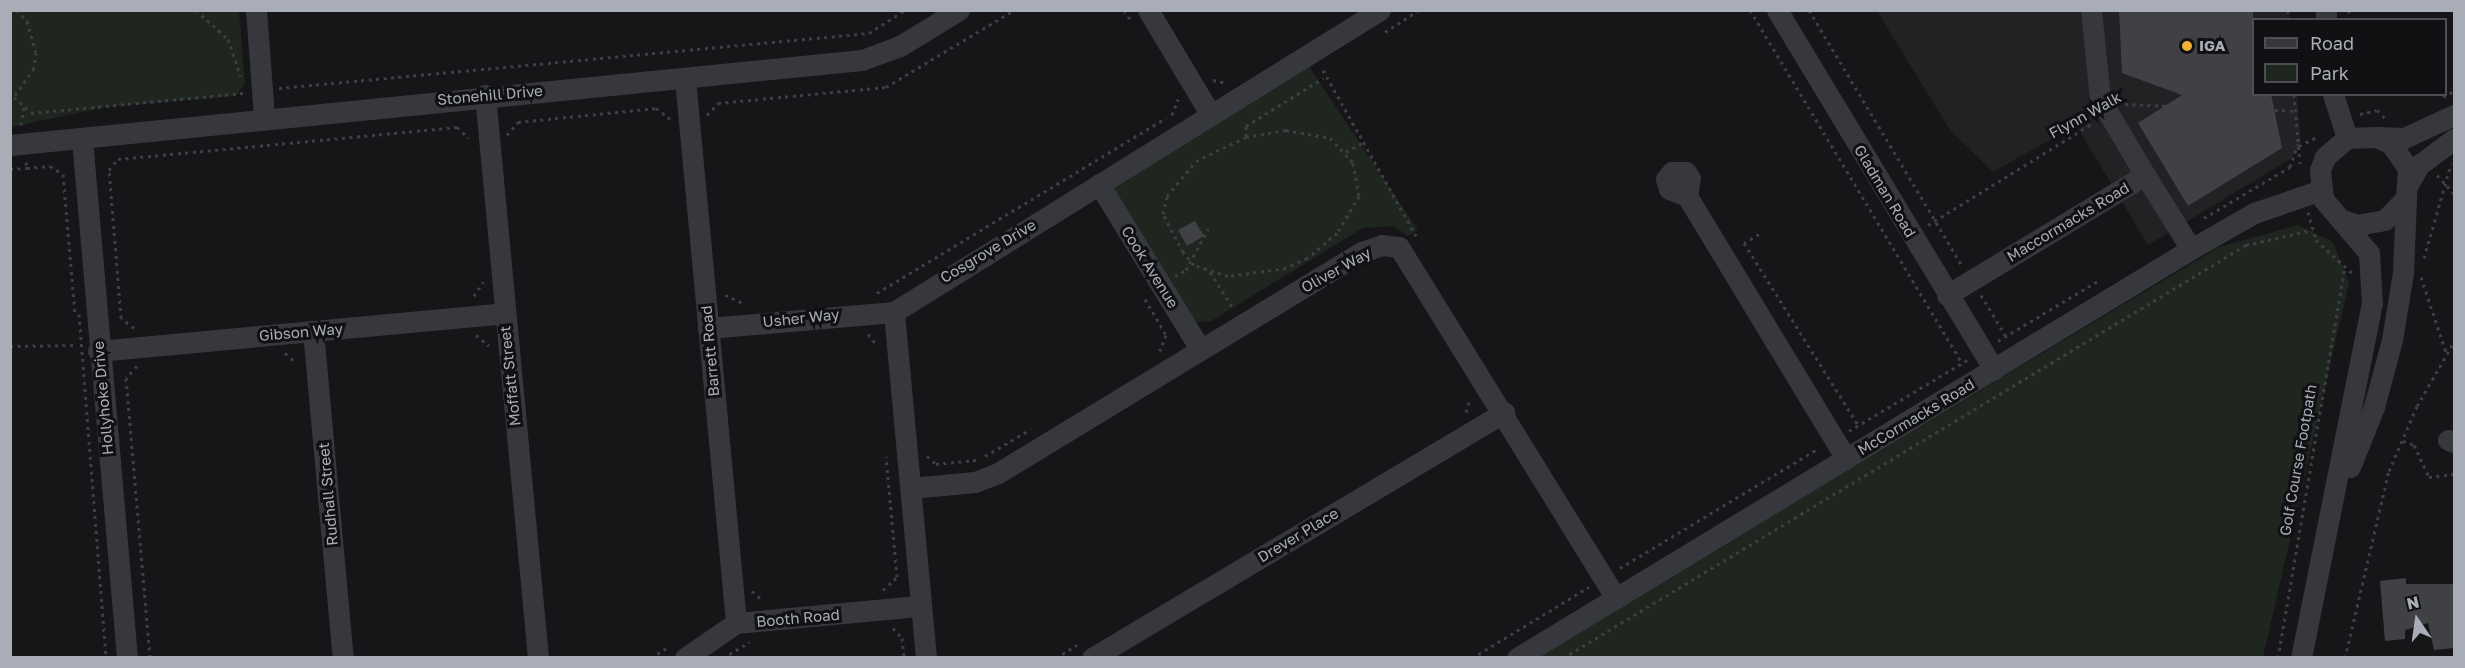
<!DOCTYPE html>
<style>
body{margin:0}
#map{position:relative;width:2465px;height:668px;overflow:hidden;background:#161618;font-family:"Golos Text",sans-serif}
div>[style]{position:absolute}
[style*='--x']{left:calc(var(--x)*1px);top:calc(var(--y)*1px);width:calc(var(--w)*1px);rotate:calc(var(--a)*1deg)}
.built>*{inset:0;background:#222225}
.green>*{inset:0;background:#1e261f}
.building>*{inset:0;background:#404145}
.path>*{height:3px;margin-top:-1.5px;transform-origin:0;background:repeating-linear-gradient(90deg,#3d3f44 0 3px,transparent 0 7.5px)}
.minor>*{height:21px;margin:-10.5px;padding:0 10.5px;transform-origin:10.5px;border-radius:10.5px;background:#37383d}
.dots>*{width:16px;height:16px;translate:-50% -50%;box-sizing:border-box;border:3px solid #111113;border-radius:50%}
span{translate:-50% -50%;white-space:nowrap;text-align:center;line-height:1.15;-webkit-text-stroke:6px #111113;paint-order:stroke}
.poi-label{font-size:15px;color:#a8adb8;font-weight:700}
.left{translate:0 -50%;text-align:left}
.street-label{font-size:15px;color:#a8adb8}
.frame{position:absolute;inset:0;border:12px solid #a8adb8;pointer-events:none}
.legend{position:absolute;left:2252px;top:18px;width:195px;height:78px;box-sizing:border-box;background:#111113;border:2px solid #4d4f55;margin:0;padding:8px 10px;list-style:none;font-size:18px;color:#a8adb8}
.legend li{display:flex;align-items:center;gap:12px;height:30px}
.legend b{width:30px;border:2px solid #4d4f55}
.north{position:absolute;left:2387px;top:590px;width:60px;height:60px;-webkit-text-stroke:4px #111113;paint-order:stroke;rotate:347deg;font-size:16px;font-weight:700;line-height:24px;text-align:center;color:#a8adb8}
.north::after{content:'';display:block;margin:auto;width:21px;height:27px;background:#a8adb8;clip-path:polygon(50% 0,100% 100%,50% 72%,0 100%)}
</style>
<div id="map">
<div class="built">
<i style="clip-path:polygon(1877px 11px,2289px 11px,2290px 19px,2254px 20px,2254px 94px,2297px 95px,2301px 143px,2292px 158px,2148px 245px,2076px 125px,1993px 172px,1950px 130px)"></i>
</div>
<div class="green">
<i style="clip-path:polygon(11px 10px,239px 11px,245px 84px,236px 96px,106px 107px,11px 127px)"></i>
<i style="clip-path:polygon(1306px 62px,1418px 230px,1408px 236px,1394px 226px,1363px 228px,1211px 321px,1196px 322px,1114px 197px,1112px 184px)"></i>
<i style="clip-path:polygon(2298px 225px,2333px 242px,2349px 283px,2263px 657px,1536px 658px,2219px 247px)"></i>
</div>
<div class="building">
<i style="clip-path:polygon(2119px 10px,2253px 10px,2253px 94px,2271px 94px,2282px 148px,2188px 206px,2138px 123px,2182px 95px,2122px 73px)"></i>
<i style="clip-path:polygon(1195px 221px,1204px 236px,1187px 246px,1178px 230px)"></i>
<i style="clip-path:polygon(2406px 578px,2406px 584px,2454px 584px,2454px 648px,2434px 650px,2428px 623px,2405px 630px,2405px 639px,2385px 641px,2380px 581px)"></i>
</div>
<div class="path">
<i style="--x:16;--y:10;--w:16;--a:45"></i>
<i style="--x:27;--y:21;--w:32;--a:74"></i>
<i style="--x:36;--y:52;--w:16;--a:97"></i>
<i style="--x:34;--y:68;--w:35;--a:125"></i>
<i style="--x:14;--y:97;--w:23;--a:43"></i>
<i style="--x:31;--y:113;--w:213;--a:-5.4"></i>
<i style="--x:196;--y:10;--w:43;--a:42.2"></i>
<i style="--x:228;--y:39;--w:39;--a:71"></i>
<i style="--x:1124;--y:10;--w:11;--a:56"></i>
<i style="--x:1750;--y:10;--w:412;--a:59"></i>
<i style="--x:1809;--y:10;--w:296;--a:59.1"></i>
<i style="--x:2288;--y:10;--w:10;--a:84"></i>
<i style="--x:2349;--y:10;--w:10;--a:84"></i>
<i style="--x:1385;--y:32;--w:40;--a:-32.9"></i>
<i style="--x:1323;--y:70;--w:190;--a:60.7"></i>
<i style="--x:1213;--y:80;--w:14;--a:12"></i>
<i style="--x:279;--y:88;--w:593;--a:-5.33"></i>
<i style="--x:869;--y:33;--w:43;--a:-32.6"></i>
<i style="--x:2294;--y:94;--w:70;--a:85.1"></i>
<i style="--x:2443;--y:97;--w:13;--a:-29"></i>
<i style="--x:2125;--y:104;--w:171;--a:2.3"></i>
<i style="--x:2360;--y:114;--w:17;--a:-13"></i>
<i style="--x:2377;--y:110;--w:11;--a:45"></i>
<i style="--x:707;--y:115;--w:16;--a:-47"></i>
<i style="--x:718;--y:103;--w:169;--a:-5.4"></i>
<i style="--x:886;--y:87;--w:149;--a:-31"></i>
<i style="--x:1172;--y:115;--w:17;--a:-69"></i>
<i style="--x:21;--y:125;--w:18;--a:-81"></i>
<i style="--x:507;--y:135;--w:17;--a:-50"></i>
<i style="--x:518;--y:122;--w:139;--a:-5.8"></i>
<i style="--x:656;--y:108;--w:18;--a:38"></i>
<i style="--x:1246;--y:137;--w:41;--a:-9.9"></i>
<i style="--x:1286;--y:130;--w:45;--a:10.3"></i>
<i style="--x:1330;--y:138;--w:34;--a:47"></i>
<i style="--x:1353;--y:163;--w:34;--a:80"></i>
<i style="--x:1359;--y:196;--w:43;--a:120.7"></i>
<i style="--x:1337;--y:233;--w:39;--a:140"></i>
<i style="--x:1307;--y:258;--w:23;--a:155"></i>
<i style="--x:1286;--y:268;--w:59;--a:172.1"></i>
<i style="--x:1228;--y:276;--w:36;--a:-162"></i>
<i style="--x:1194;--y:265;--w:17;--a:-130"></i>
<i style="--x:1183;--y:252;--w:43;--a:-117.8"></i>
<i style="--x:1163;--y:214;--w:18;--a:-77"></i>
<i style="--x:1167;--y:196;--w:45;--a:-50.4"></i>
<i style="--x:1196;--y:161;--w:55;--a:-25.6"></i>
<i style="--x:1246;--y:137;--w:11;--a:-90"></i>
<i style="--x:1246;--y:126;--w:91;--a:-31.9"></i>
<i style="--x:2299;--y:146;--w:20;--a:-27"></i>
<i style="--x:1346;--y:152;--w:18;--a:-29"></i>
<i style="--x:26;--y:162;--w:6;--a:81"></i>
<i style="--x:27;--y:168;--w:23;--a:-5"></i>
<i style="--x:50;--y:166;--w:15;--a:32"></i>
<i style="--x:63;--y:174;--w:141;--a:85.1"></i>
<i style="--x:10;--y:169;--w:17;--a:-3"></i>
<i style="--x:2437;--y:175;--w:25;--a:48"></i>
<i style="--x:2308;--y:212;--w:29;--a:74"></i>
<i style="--x:2316;--y:240;--w:49;--a:42.5"></i>
<i style="--x:2204;--y:218;--w:100;--a:-30.7"></i>
<i style="--x:2290;--y:167;--w:24;--a:-71"></i>
<i style="--x:1928;--y:225;--w:194;--a:-31.7"></i>
<i style="--x:1759;--y:234;--w:17;--a:149"></i>
<i style="--x:1744;--y:243;--w:215;--a:57.9"></i>
<i style="--x:2424;--y:258;--w:98;--a:-74"></i>
<i style="--x:1210;--y:272;--w:45;--a:57.7"></i>
<i style="--x:1175;--y:276;--w:13;--a:-29"></i>
<i style="--x:1186;--y:270;--w:47;--a:-61.8"></i>
<i style="--x:2421;--y:277;--w:82;--a:71.6"></i>
<i style="--x:877;--y:293;--w:338;--a:-31.2"></i>
<i style="--x:725;--y:295;--w:22;--a:24"></i>
<i style="--x:1981;--y:295;--w:50;--a:58.8"></i>
<i style="--x:474;--y:296;--w:17;--a:-57"></i>
<i style="--x:1145;--y:299;--w:42;--a:59.7"></i>
<i style="--x:1166;--y:335;--w:17;--a:111"></i>
<i style="--x:79;--y:314;--w:345;--a:85.5"></i>
<i style="--x:134;--y:328;--w:16;--a:-142"></i>
<i style="--x:121;--y:318;--w:148;--a:-94.6"></i>
<i style="--x:109;--y:170;--w:14;--a:-51"></i>
<i style="--x:118;--y:159;--w:341;--a:-5.4"></i>
<i style="--x:457;--y:127;--w:16;--a:43"></i>
<i style="--x:868;--y:334;--w:14;--a:51"></i>
<i style="--x:476;--y:335;--w:17;--a:40"></i>
<i style="--x:1998;--y:341;--w:117;--a:-31"></i>
<i style="--x:10;--y:346;--w:67;--a:-0.9"></i>
<i style="--x:285;--y:353;--w:15;--a:42"></i>
<i style="--x:137;--y:366;--w:16;--a:133"></i>
<i style="--x:126;--y:378;--w:281;--a:85.1"></i>
<i style="--x:1466;--y:412;--w:14;--a:-73"></i>
<i style="--x:1849;--y:431;--w:138;--a:-31"></i>
<i style="--x:2403;--y:441;--w:12;--a:20"></i>
<i style="--x:2414;--y:445;--w:35;--a:65"></i>
<i style="--x:2429;--y:477;--w:25;--a:-7"></i>
<i style="--x:927;--y:456;--w:12;--a:42"></i>
<i style="--x:936;--y:464;--w:41;--a:-5.6"></i>
<i style="--x:985;--y:456;--w:53;--a:-30.4"></i>
<i style="--x:1620;--y:568;--w:230;--a:-31.1"></i>
<i style="--x:883;--y:590;--w:19;--a:-43"></i>
<i style="--x:897;--y:577;--w:121;--a:-95.2"></i>
<i style="--x:752;--y:591;--w:15;--a:42"></i>
<i style="--x:893;--y:628;--w:13;--a:48"></i>
<i style="--x:902;--y:638;--w:20;--a:84"></i>
<i style="--x:651;--y:658;--w:20;--a:-33"></i>
<i style="--x:723;--y:658;--w:31;--a:-31"></i>
<i style="--x:1056;--y:658;--w:25;--a:-32"></i>
<i style="--x:1472;--y:658;--w:137;--a:-31.3"></i>
<i style="--x:1563;--y:658;--w:798;--a:-31.16"></i>
<i style="--x:2246;--y:245;--w:68;--a:-12.8"></i>
<i style="--x:2278;--y:658;--w:397;--a:-80.3"></i>
<i style="--x:2345;--y:658;--w:192;--a:-76.8"></i>
<i style="--x:2389;--y:471;--w:71;--a:-66.7"></i>
<i style="--x:2417;--y:406;--w:74;--a:-60"></i>
</div>
<div class="minor">
<i style="--x:256;--y:10;--w:107;--a:85.7"></i>
<i style="--x:1148;--y:10;--w:119;--a:59.1"></i>
<i style="--x:1777;--y:10;--w:420;--a:58.9"></i>
<i style="--x:2091;--y:10;--w:89;--a:84.2"></i>
<i style="--x:2100;--y:99;--w:88;--a:59.4"></i>
<i style="--x:2326;--y:10;--w:10;--a:90"></i>
<i style="--x:685;--y:79;--w:546;--a:84.64"></i>
<i style="--x:2333;--y:94;--w:46;--a:72.3"></i>
<i style="--x:485;--y:95;--w:565;--a:84.62"></i>
<i style="--x:2378;--y:137;--w:26;--a:2"></i>
<i style="--x:2404;--y:138;--w:55;--a:-24.7"></i>
<i style="--x:82;--y:139;--w:521;--a:85.04"></i>
<i style="--x:10;--y:145;--w:856;--a:-5.7"></i>
<i style="--x:862;--y:60;--w:40;--a:-20.2"></i>
<i style="--x:900;--y:46;--w:69;--a:-31.4"></i>
<i style="--x:2409;--y:183;--w:21;--a:-61"></i>
<i style="--x:2419;--y:165;--w:44;--a:-36.6"></i>
<i style="--x:1099;--y:184;--w:193;--a:58.5"></i>
<i style="--x:1687;--y:196;--w:18;--a:-81"></i>
<i style="--x:1690;--y:178;--w:7;--a:-124"></i>
<i style="--x:1686;--y:172;--w:14;--a:180"></i>
<i style="--x:1672;--y:172;--w:9;--a:131"></i>
<i style="--x:1666;--y:179;--w:10;--a:73"></i>
<i style="--x:1669;--y:189;--w:19;--a:21"></i>
<i style="--x:1687;--y:196;--w:307;--a:58.8"></i>
<i style="--x:1947;--y:295;--w:232;--a:-31.2"></i>
<i style="--x:2145;--y:175;--w:87;--a:58.1"></i>
<i style="--x:708;--y:328;--w:187;--a:-4.9"></i>
<i style="--x:313;--y:331;--w:328;--a:84.8"></i>
<i style="--x:98;--y:351;--w:408;--a:-5.3"></i>
<i style="--x:2448;--y:440;--w:6;--a:18"></i>
<i style="--x:2350;--y:467;--w:65;--a:-68.2"></i>
<i style="--x:2374;--y:407;--w:69;--a:-75"></i>
<i style="--x:2392;--y:340;--w:68;--a:-80.7"></i>
<i style="--x:2403;--y:273;--w:75;--a:-87.7"></i>
<i style="--x:911;--y:488;--w:64;--a:-5.4"></i>
<i style="--x:975;--y:482;--w:25;--a:-21"></i>
<i style="--x:998;--y:473;--w:426;--a:-31.3"></i>
<i style="--x:1362;--y:252;--w:21;--a:-19"></i>
<i style="--x:1382;--y:245;--w:17;--a:7"></i>
<i style="--x:1399;--y:247;--w:413;--a:58.3"></i>
<i style="--x:685;--y:658;--w:62;--a:-34.5"></i>
<i style="--x:736;--y:623;--w:186;--a:-5.3"></i>
<i style="--x:926;--y:658;--w:347;--a:-95.3"></i>
<i style="--x:894;--y:312;--w:572;--a:-31.86"></i>
<i style="--x:1092;--y:658;--w:480;--a:-30.8"></i>
<i style="--x:1517;--y:658;--w:788;--a:-31.25"></i>
<i style="--x:2191;--y:249;--w:73;--a:-29.7"></i>
<i style="--x:2254;--y:213;--w:71;--a:-18.9"></i>
<i style="--x:2301;--y:658;--w:361;--a:-78.7"></i>
<i style="--x:2372;--y:304;--w:51;--a:-93.4"></i>
<i style="--x:2369;--y:253;--w:71;--a:-130.4"></i>
<i style="--x:2323;--y:199;--w:29;--a:-96"></i>
<i style="--x:2320;--y:170;--w:14;--a:-69"></i>
<i style="--x:2325;--y:157;--w:29;--a:-41"></i>
<i style="--x:2347;--y:138;--w:30;--a:-2"></i>
<i style="--x:2377;--y:137;--w:16;--a:27"></i>
<i style="--x:2391;--y:144;--w:29;--a:55"></i>
<i style="--x:2408;--y:168;--w:30;--a:94"></i>
<i style="--x:2406;--y:198;--w:30;--a:134"></i>
<i style="--x:2385;--y:220;--w:28;--a:170"></i>
<i style="--x:2357;--y:225;--w:15;--a:-160"></i>
</div>
<div class="dots">
<i style="left:2187px;top:46px;background:#f2b134"></i>
</div>
<div class="poi-label">
<span class="left" style="left:2199px;top:46px">IGA</span>
</div>
<div class="street-label">
<span style="left:490px;top:95px;rotate:-5deg">Stonehill Drive</span>
<span style="left:2085px;top:115px;rotate:-29deg">Flynn Walk</span>
<span style="left:1885px;top:191px;rotate:59deg">Gladman Road</span>
<span style="left:2068px;top:222px;rotate:-31deg">Maccormacks Road</span>
<span style="left:988px;top:251px;rotate:-31deg">Cosgrove Drive</span>
<span style="left:1150px;top:267px;rotate:58deg">Cook Avenue</span>
<span style="left:1336px;top:270px;rotate:-29deg">Oliver Way</span>
<span style="left:801px;top:318px;rotate:-6deg">Usher Way</span>
<span style="left:301px;top:332px;rotate:-5deg">Gibson Way</span>
<span style="left:710px;top:351px;rotate:-95deg">Barrett Road</span>
<span style="left:510px;top:376px;rotate:-96deg">Moffatt Street</span>
<span style="left:103px;top:398px;rotate:-95deg">Hollyhoke Drive</span>
<span style="left:1916px;top:417px;rotate:-31deg">McCormacks Road</span>
<span style="left:2298px;top:460px;rotate:-80deg">Golf Course Footpath</span>
<span style="left:328px;top:494px;rotate:-95deg">Rudhall Street</span>
<span style="left:1298px;top:535px;rotate:-31deg">Drever Place</span>
<span style="left:798px;top:618px;rotate:-5deg">Booth Road</span>
</div>
<div class="frame"></div>
<ul class="legend">
<li><b style="height:8px;background:#37383d"></b>Road</li>
<li><b style="height:16px;background:#1e261f"></b>Park</li>
</ul>
<div class="north">N</div>
</div>
